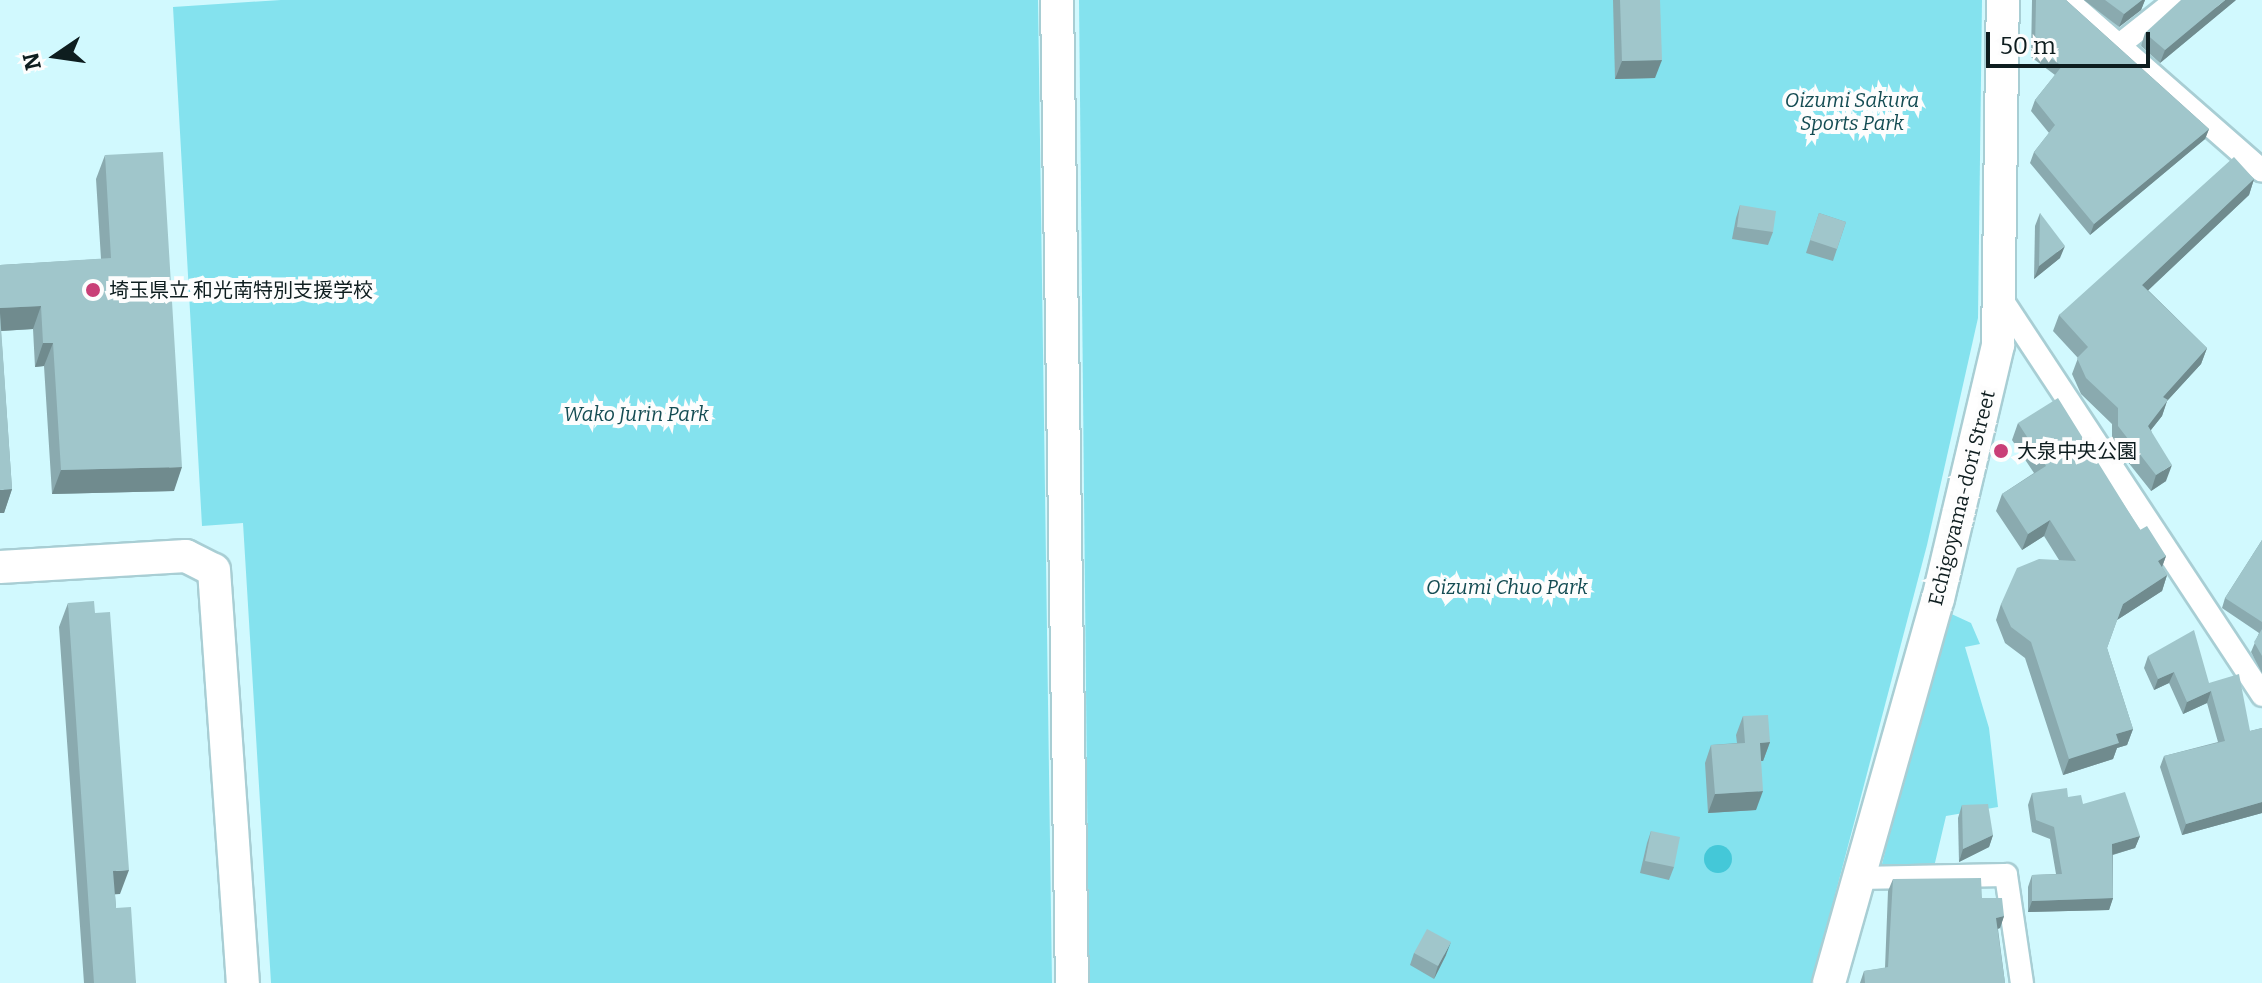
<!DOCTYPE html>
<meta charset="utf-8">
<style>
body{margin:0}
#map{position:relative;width:2262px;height:983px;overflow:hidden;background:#d1f9fe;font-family:Bitter,"Noto Sans JP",serif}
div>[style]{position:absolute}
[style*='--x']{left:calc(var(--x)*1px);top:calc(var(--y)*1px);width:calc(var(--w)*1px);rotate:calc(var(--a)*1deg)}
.green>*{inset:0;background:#84e2ee}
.water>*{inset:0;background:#44c8d8}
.round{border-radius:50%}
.roads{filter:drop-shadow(2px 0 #a8ced4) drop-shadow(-2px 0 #a8ced4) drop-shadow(0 2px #a8ced4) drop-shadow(0 -2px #a8ced4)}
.street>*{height:22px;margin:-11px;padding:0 11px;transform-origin:11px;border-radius:11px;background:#fff}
.secondary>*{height:32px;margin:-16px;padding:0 16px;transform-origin:16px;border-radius:16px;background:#fff}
.wall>*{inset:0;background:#8aaaaf}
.shaded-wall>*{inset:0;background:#708b8e}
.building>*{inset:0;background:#a0c6cb}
.dots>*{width:22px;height:22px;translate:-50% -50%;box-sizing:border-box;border:4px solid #fdfdfd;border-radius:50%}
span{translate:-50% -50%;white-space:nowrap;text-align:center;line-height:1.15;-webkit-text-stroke:8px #fdfdfd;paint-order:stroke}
.park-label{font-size:20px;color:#144c53;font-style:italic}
.poi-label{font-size:20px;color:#0e1d1f}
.left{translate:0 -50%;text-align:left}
.street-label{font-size:20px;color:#0e1d1f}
.north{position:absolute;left:16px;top:16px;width:80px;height:80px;-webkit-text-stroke:6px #fdfdfd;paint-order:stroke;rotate:257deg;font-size:22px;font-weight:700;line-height:32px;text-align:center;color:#0e1d1f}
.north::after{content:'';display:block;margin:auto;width:28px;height:36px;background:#0e1d1f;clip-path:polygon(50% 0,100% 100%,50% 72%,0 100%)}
.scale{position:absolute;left:1986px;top:32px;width:164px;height:36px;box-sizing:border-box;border:4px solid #0e1d1f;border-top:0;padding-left:10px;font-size:24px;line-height:28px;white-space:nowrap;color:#0e1d1f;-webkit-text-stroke:6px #fdfdfd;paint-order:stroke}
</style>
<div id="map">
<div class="green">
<i style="clip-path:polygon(281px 0,1038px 0,1052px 983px,271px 983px,243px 523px,202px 526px,173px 7px)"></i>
<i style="clip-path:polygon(1079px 0,1982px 0,1978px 318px,1927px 545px,1812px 983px,1089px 983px)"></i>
<i style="clip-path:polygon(1945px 611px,1971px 623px,1980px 644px,1965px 647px,1989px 728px,1998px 807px,1946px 816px,1934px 867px,1881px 868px)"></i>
</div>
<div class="water">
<i class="round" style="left:1704px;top:845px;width:28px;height:28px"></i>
</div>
<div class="roads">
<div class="street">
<i style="--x:2067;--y:0;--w:259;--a:41.2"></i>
<i style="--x:2118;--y:46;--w:74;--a:-38.4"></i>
<i style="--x:2002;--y:300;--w:473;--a:56.6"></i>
<i style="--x:1859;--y:878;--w:147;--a:-1.2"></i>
<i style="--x:2006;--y:875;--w:109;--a:81.6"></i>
</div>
<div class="secondary">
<i style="--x:1057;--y:0;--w:983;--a:89.13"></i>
<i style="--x:0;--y:567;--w:186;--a:-3.4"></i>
<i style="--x:186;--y:556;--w:31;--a:27"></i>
<i style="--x:214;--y:570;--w:414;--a:86"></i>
<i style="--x:1829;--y:983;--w:399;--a:-74.2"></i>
<i style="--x:1938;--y:599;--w:261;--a:-76.7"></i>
<i style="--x:1998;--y:345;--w:345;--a:-89.2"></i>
</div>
</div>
<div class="wall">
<i style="clip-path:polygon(1613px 0,1660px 0,1655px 78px,1615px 79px)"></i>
<i style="clip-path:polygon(2032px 0,2066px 0,2209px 129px,2205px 139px,2090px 235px,2030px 163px,2034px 152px,2049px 133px,2031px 111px,2035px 100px,2055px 75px,2031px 57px)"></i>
<i style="clip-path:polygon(2084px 0,2145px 0,2141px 10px,2119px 27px)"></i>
<i style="clip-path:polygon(2236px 0,2160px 63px,2141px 46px,2145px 33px)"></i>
<i style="clip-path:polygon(105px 155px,174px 491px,52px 494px,44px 366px,35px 367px,33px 329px,1px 331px,12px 489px,4px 513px,0 265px,101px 259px,96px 179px)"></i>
<i style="clip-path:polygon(2254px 179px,2249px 195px,2148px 290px,2207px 348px,2201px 364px,2167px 401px,2162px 416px,2151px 430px,2166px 481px,2151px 491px,2112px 442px,2112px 424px,2081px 394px,2072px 374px,2078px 358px,2053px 331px,2059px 315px)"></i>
<i style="clip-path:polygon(1740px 205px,1773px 232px,1768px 245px,1732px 239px,1736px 218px)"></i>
<i style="clip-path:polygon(1819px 213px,1846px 222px,1833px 261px,1806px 253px)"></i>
<i style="clip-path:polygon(2040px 213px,2060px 258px,2034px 279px,2035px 226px)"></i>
<i style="clip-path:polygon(2018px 423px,2140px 530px,2166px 556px,2162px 567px,2167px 575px,2162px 591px,2117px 620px,2107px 648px,2133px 729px,2127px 745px,2117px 748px,2113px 759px,2063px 775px,2025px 658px,2005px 643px,1996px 620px,2001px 604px,2059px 560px,2044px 536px,2022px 550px,1996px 511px,2002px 494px,2034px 473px,2012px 440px)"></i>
<i style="clip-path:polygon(2262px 540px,2262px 673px,2251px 652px,2259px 633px,2222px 608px,2225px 598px)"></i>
<i style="clip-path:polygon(68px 603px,120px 894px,115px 894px,116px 908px,136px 983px,84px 983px,59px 627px)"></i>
<i style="clip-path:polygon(2148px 656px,2209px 683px,2250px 731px,2262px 728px,2262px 813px,2182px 835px,2160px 767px,2164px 756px,2218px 742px,2207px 703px,2183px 714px,2169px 683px,2154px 690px,2144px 668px)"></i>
<i style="clip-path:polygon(1743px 716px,1770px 742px,1763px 761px,1761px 761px,1756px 810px,1708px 813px,1705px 763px,1711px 745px,1737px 743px,1736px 735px)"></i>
<i style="clip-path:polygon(2032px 793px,2068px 797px,2140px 836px,2135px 848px,2113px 855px,2113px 898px,2109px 910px,2028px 912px,2028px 887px,2032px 875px,2056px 874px,2050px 839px,2032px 832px,2028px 805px)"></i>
<i style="clip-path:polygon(1962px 805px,1993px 835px,1989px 847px,1959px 862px,1958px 818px)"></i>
<i style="clip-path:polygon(1651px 831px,1674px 867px,1669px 880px,1640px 873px,1647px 843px)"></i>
<i style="clip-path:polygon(1893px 879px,1982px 898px,2004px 916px,2000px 928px,1998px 929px,2005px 983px,1860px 983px,1864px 971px,1885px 968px,1888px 891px)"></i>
<i style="clip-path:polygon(1414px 953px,1446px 955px,1434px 979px,1410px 965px)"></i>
</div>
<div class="shaded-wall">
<i style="clip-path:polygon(2142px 0,2145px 0,2141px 10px,2119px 27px,2124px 14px)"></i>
<i style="clip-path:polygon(2225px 0,2236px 0,2160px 63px,2165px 50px)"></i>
<i style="clip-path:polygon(1662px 60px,1655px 78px,1615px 79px,1622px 61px)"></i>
<i style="clip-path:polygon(2209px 129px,2205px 139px,2090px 235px,2094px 224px)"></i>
<i style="clip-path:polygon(2254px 179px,2249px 195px,2137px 301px,2142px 285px)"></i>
<i style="clip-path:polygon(2065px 246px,2060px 258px,2034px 279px,2039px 266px)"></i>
<i style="clip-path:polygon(41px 306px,33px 329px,0 331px,0 308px)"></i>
<i style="clip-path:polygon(43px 343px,53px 343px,44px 366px,35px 367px)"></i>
<i style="clip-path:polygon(2207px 348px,2201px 364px,2167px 401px,2162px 416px,2142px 441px,2148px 426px,2163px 397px)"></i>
<i style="clip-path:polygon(2172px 465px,2166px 481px,2151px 491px,2156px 475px)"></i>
<i style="clip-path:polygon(182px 467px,174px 491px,52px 494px,61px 470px)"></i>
<i style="clip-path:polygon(12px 489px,4px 513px,0 513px,0 490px)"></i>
<i style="clip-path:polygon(2050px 520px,2044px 536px,2022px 550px,2028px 534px)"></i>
<i style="clip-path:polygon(2166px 556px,2160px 572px,2158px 561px)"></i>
<i style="clip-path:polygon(2167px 575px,2162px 591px,2117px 620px,2123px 604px)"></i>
<i style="clip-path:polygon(2174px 672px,2169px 683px,2154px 690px,2158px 679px)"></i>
<i style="clip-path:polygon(2211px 691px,2207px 703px,2183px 714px,2187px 702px)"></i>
<i style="clip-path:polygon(2133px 729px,2127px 745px,2117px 748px,2113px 759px,2063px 775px,2069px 759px,2116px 734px)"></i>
<i style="clip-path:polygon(1770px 742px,1763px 761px,1753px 761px,1760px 743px)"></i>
<i style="clip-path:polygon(1763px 791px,1756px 810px,1708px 813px,1715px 794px)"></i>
<i style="clip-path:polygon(2262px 802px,2262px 813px,2182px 835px,2186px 824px)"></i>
<i style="clip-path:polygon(1993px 835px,1989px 847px,1959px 862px,1963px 849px)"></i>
<i style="clip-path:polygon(2140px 836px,2135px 848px,2108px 856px,2112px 844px)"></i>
<i style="clip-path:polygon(129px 870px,120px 894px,105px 895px,113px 871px)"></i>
<i style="clip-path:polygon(2113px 898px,2109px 910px,2028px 912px,2032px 901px)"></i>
<i style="clip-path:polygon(2004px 916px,2000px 928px,1992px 930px,1996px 918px)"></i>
<i style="clip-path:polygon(1451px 942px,1446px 955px,1434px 979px,1438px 966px)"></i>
</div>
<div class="building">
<i style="clip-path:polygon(1620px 0,1660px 0,1662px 60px,1622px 61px)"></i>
<i style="clip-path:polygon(2036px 0,2066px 0,2209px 129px,2094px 224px,2034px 152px,2055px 125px,2035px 100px,2062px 66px,2035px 47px)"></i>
<i style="clip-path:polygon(2105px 0,2142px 0,2124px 14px)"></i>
<i style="clip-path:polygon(2181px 0,2225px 0,2165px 50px,2145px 33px)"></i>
<i style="clip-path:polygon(163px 152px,182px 467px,61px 470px,53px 343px,43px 343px,41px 306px,0 308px,0 265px,111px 258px,105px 155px)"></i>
<i style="clip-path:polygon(2234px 157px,2254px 179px,2142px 285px,2207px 348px,2163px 397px,2168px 400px,2148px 426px,2172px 465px,2156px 475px,2118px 426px,2118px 408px,2086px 378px,2077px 358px,2088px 347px,2059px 315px)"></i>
<i style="clip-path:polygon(1740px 205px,1776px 211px,1773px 232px,1737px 227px)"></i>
<i style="clip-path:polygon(1819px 213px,1846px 222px,1837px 249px,1810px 240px)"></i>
<i style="clip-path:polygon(2040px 213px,2065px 246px,2039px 266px)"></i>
<i style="clip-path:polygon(0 313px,12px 489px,0 490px)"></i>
<i style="clip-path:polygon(2058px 398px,2140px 530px,2147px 526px,2166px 556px,2158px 561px,2167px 575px,2123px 604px,2107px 648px,2133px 729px,2116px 734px,2119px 743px,2069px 759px,2031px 642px,2011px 627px,2001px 604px,2017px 568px,2039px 559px,2076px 561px,2050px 520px,2028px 534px,2002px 494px,2046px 466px,2018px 423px)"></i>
<i style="clip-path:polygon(2262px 540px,2262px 622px,2225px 598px)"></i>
<i style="clip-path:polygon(94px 601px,95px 613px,110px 612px,129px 870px,113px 871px,116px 908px,131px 907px,136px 983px,94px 983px,68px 603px)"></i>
<i style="clip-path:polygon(2262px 629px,2262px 656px,2254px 642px)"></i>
<i style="clip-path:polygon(2194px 630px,2209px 683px,2239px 674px,2250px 731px,2262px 728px,2262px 802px,2186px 824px,2164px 756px,2225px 741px,2211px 691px,2187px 702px,2174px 672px,2158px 679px,2148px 656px)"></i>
<i style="clip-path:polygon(1768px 715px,1770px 742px,1760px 743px,1763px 791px,1715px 794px,1711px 745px,1745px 743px,1743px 716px)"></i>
<i style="clip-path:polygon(2067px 788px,2068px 797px,2081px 795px,2083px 804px,2125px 792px,2140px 836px,2112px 844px,2113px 898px,2032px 901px,2032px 875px,2062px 874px,2054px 827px,2036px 820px,2032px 793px)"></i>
<i style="clip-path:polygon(1988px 804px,1993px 835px,1963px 849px,1962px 805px)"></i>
<i style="clip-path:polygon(1651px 831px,1680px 837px,1674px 867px,1645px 861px)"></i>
<i style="clip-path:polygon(1981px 878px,1982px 898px,2002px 898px,2004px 916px,1996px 918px,2005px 983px,1865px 983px,1864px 971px,1888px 967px,1893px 879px)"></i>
<i style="clip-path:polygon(1427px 929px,1451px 942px,1438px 966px,1414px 953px)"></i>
</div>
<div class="dots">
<i style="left:93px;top:290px;background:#c93f77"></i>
<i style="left:2001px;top:451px;background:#c93f77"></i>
</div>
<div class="park-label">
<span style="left:1852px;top:112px">Oizumi Sakura<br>Sports Park</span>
<span style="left:636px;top:414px">Wako Jurin Park</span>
<span style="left:1507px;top:587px">Oizumi Chuo Park</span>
</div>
<div class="poi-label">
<span class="left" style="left:109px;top:290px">埼玉県立 和光南特別支援学校</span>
<span class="left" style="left:2017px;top:451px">大泉中央公園</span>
</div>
<div class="street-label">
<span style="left:1962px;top:498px;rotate:-76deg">Echigoyama-dori Street</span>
</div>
<div class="north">N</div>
<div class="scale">50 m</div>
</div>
